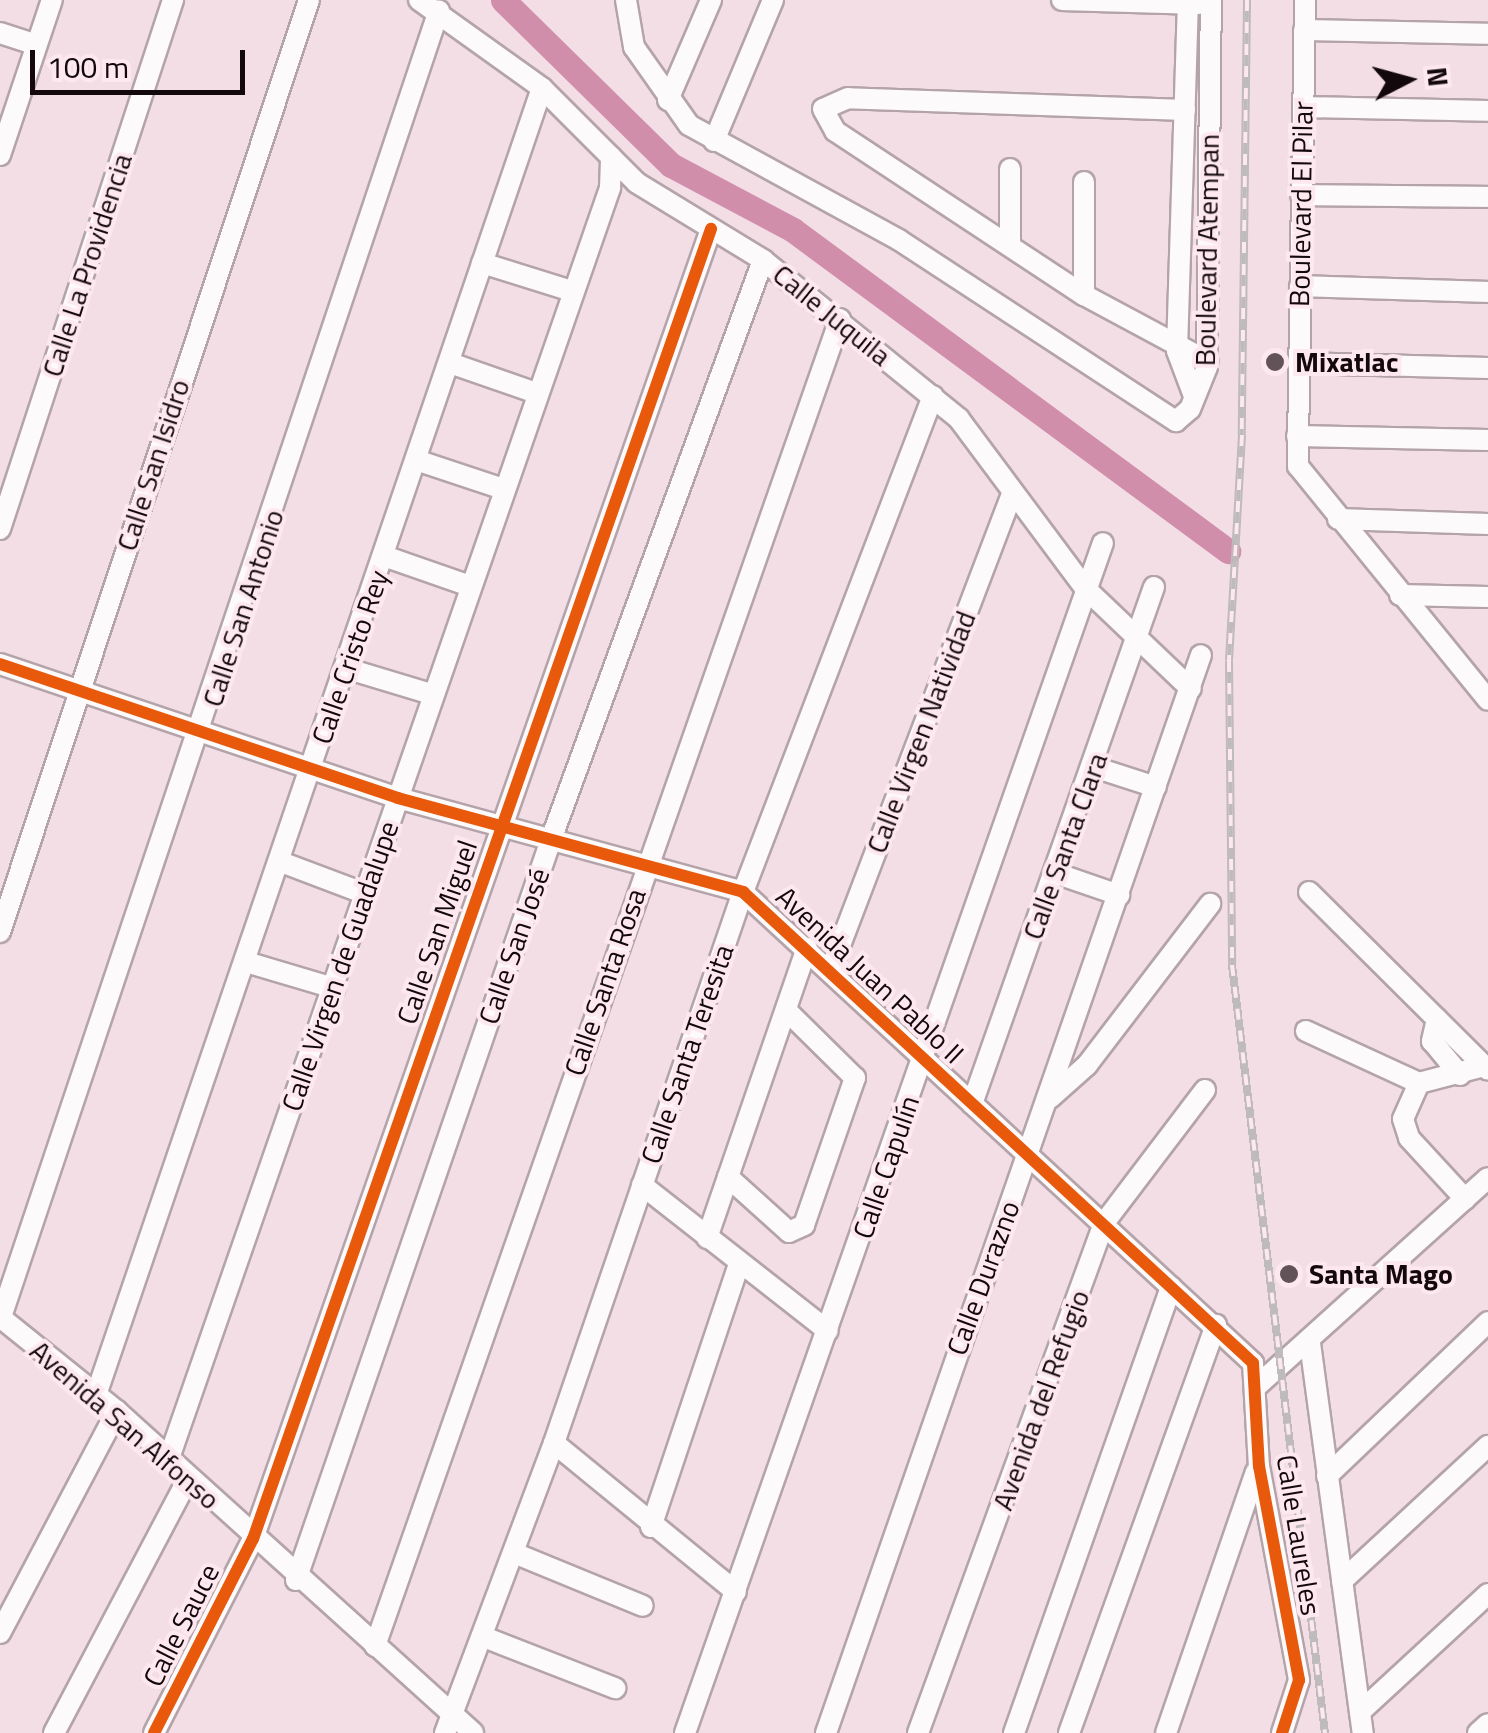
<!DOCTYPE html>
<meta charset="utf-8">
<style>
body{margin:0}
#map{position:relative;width:1488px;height:1733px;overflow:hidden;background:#f3dee6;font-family:"Titillium Web",sans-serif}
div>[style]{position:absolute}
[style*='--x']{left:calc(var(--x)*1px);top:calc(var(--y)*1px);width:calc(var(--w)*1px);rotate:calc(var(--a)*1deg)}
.river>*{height:25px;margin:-12.5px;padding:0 12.5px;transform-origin:12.5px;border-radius:12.5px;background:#d18eaa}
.roads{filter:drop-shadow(2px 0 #b4a4aa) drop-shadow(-2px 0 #b4a4aa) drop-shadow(0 2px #b4a4aa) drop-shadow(0 -2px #b4a4aa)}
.minor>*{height:20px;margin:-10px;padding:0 10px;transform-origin:10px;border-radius:10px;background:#fdfafb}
.rail>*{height:8px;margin-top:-4px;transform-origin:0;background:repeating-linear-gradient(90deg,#fee8f0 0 11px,#bfbabc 0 22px);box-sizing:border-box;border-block:2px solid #bfbabc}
.cycleway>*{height:12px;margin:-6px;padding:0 6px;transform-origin:6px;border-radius:6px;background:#e8590c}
.dots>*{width:28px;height:28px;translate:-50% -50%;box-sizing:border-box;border:5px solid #fee8f0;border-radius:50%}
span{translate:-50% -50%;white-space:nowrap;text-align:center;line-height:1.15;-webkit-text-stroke:8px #fee8f0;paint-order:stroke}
.street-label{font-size:28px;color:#13080c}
.poi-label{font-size:28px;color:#13080c;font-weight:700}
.left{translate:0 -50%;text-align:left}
.north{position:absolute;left:1358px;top:30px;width:100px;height:100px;-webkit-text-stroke:8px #fee8f0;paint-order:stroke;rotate:84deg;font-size:28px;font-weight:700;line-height:40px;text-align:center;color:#13080c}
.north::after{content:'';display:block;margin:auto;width:35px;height:45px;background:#13080c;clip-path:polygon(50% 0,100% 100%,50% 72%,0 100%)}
.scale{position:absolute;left:30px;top:50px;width:215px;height:45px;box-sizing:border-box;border:5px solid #13080c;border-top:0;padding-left:12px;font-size:30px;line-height:35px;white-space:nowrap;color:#13080c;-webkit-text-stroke:8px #fee8f0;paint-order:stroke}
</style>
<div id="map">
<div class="river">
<i style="--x:503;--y:0;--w:235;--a:44.5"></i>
<i style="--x:671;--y:165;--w:138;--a:28"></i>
<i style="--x:793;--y:230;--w:541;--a:36.42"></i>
</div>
<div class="roads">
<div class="minor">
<i style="--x:419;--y:0;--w:151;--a:35.6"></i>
<i style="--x:542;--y:88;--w:134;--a:45"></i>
<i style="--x:637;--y:183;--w:148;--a:31.4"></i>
<i style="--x:763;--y:260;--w:252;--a:39"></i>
<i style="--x:959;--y:419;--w:211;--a:53.3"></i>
<i style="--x:1085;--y:588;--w:146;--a:43.6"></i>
<i style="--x:626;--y:0;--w:48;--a:80.3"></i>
<i style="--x:634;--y:47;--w:95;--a:54.8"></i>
<i style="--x:689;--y:125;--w:239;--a:28.7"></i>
<i style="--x:899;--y:240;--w:331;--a:33.2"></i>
<i style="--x:1176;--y:421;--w:18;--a:-41"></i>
<i style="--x:1190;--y:409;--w:45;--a:-68"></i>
<i style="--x:1207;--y:367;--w:367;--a:-89.4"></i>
<i style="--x:1062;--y:0;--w:137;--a:1.7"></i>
<i style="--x:1188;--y:0;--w:351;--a:91.8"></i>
<i style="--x:1177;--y:351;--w:48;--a:69.3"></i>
<i style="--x:1305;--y:0;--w:466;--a:90.9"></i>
<i style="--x:1298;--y:466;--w:301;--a:50.9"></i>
<i style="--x:1304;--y:30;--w:184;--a:1.2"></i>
<i style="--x:0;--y:33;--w:38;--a:18"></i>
<i style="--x:668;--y:100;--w:109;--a:-66.7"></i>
<i style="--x:1303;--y:107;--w:185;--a:1.2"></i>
<i style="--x:1185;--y:110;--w:337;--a:-178"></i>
<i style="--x:848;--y:98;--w:27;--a:156"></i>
<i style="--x:823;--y:109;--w:25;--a:61"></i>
<i style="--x:835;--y:131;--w:298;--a:33.4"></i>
<i style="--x:1084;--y:295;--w:140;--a:28.2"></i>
<i style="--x:714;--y:141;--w:153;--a:-67.3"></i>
<i style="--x:0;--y:155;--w:163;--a:-71.5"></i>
<i style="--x:1010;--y:169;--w:77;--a:90"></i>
<i style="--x:1301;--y:195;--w:187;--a:0.6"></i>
<i style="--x:482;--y:263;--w:94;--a:17.3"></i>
<i style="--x:1300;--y:286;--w:188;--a:1.8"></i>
<i style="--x:1084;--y:295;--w:113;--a:-90"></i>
<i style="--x:450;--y:363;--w:91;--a:19.2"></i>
<i style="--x:1298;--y:363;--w:190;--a:1.5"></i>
<i style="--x:1297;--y:436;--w:191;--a:1.2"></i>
<i style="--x:416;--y:460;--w:92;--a:18.4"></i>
<i style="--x:1338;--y:519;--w:150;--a:1.9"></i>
<i style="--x:0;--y:529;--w:557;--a:-71.89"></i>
<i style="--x:384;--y:556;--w:91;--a:19.2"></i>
<i style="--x:1400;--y:595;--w:88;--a:1.3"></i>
<i style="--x:0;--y:664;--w:420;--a:18.6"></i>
<i style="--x:398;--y:798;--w:358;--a:15.2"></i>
<i style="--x:743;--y:892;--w:694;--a:42.72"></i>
<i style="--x:1253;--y:1363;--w:103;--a:86.7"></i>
<i style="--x:1259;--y:1466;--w:218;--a:79.4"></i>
<i style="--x:1299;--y:1680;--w:56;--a:107.8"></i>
<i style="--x:345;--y:668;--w:90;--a:16.8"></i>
<i style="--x:1094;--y:767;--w:65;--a:17.9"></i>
<i style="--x:281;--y:862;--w:91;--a:20.6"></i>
<i style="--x:1055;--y:873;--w:68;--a:19"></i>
<i style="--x:1309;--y:892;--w:252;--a:44.8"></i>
<i style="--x:0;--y:932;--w:982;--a:-71.66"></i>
<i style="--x:246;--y:962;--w:92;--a:16.5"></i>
<i style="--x:831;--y:969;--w:508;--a:-69.14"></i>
<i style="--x:1437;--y:1019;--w:23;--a:103"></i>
<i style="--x:1432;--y:1041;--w:44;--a:50.5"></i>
<i style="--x:1306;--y:1031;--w:124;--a:24.7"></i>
<i style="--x:1419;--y:1083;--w:67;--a:-14.7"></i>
<i style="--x:1419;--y:1083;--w:39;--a:114"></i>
<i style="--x:1403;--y:1119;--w:20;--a:72"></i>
<i style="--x:1409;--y:1138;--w:83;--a:47.4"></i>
<i style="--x:1050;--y:1098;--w:50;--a:-41.7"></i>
<i style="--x:1087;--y:1065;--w:203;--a:-52.6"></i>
<i style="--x:972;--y:1104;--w:548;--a:-70.61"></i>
<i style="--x:728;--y:1177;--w:82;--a:42"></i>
<i style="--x:789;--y:1232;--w:17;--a:-25"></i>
<i style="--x:804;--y:1225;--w:156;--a:-70.9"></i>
<i style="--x:855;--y:1078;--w:94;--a:-135.4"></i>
<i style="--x:642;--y:1185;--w:236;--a:38.1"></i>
<i style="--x:707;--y:1238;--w:307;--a:-71"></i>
<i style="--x:0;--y:1317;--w:150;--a:38.8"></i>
<i style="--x:117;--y:1411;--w:480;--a:42.1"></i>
<i style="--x:1;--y:1317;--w:1378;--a:-71.47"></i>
<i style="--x:1310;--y:1343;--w:394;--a:82.3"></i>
<i style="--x:1258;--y:1385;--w:309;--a:-42"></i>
<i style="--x:96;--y:1395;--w:1381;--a:-71.16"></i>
<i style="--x:554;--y:1443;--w:235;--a:39.3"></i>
<i style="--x:168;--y:1461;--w:1348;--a:-70.85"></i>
<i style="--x:610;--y:188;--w:31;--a:-88"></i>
<i style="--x:1327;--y:1476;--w:223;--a:-43.7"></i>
<i style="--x:651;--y:1527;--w:274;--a:-71.5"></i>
<i style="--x:514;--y:1553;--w:139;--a:22.3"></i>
<i style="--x:296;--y:1580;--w:789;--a:-70.99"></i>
<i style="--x:553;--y:834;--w:611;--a:-69.9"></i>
<i style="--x:1342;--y:1581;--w:199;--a:-42.8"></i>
<i style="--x:0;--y:1633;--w:251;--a:-62.2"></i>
<i style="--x:484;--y:1637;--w:141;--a:21.3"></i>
<i style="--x:375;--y:1646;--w:1406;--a:-70.69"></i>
<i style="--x:1360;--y:1712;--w:174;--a:-42.7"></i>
<i style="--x:54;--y:1733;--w:287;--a:-62.2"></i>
<i style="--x:154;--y:1733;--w:218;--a:-63"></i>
<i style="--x:253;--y:1539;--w:1388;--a:-70.73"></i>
<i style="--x:445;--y:1733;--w:310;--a:-69.4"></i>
<i style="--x:554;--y:1443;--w:583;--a:-71.07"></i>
<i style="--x:743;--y:892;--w:531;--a:-69.04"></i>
<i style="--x:685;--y:1733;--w:1261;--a:-70.65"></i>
<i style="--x:826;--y:1733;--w:1141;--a:-70.82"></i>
<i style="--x:918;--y:1733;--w:543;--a:-69.96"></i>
<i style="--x:1104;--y:1223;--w:167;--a:-52.8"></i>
<i style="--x:1014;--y:1733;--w:473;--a:-70.6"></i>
<i style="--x:1069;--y:1733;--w:434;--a:-70.2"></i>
<i style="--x:1166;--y:1733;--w:276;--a:-71"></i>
<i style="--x:1478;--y:1733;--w:13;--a:-42"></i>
</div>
</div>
<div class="rail">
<i style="--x:1247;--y:0;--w:435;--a:90.7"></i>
<i style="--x:1242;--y:435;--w:226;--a:93.3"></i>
<i style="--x:1229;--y:661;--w:304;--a:89.4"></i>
<i style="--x:1232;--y:965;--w:774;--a:83.1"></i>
</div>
<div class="cycleway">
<i style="--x:0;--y:664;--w:420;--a:18.6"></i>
<i style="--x:398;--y:798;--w:358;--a:15.2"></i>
<i style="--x:743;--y:892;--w:694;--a:42.72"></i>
<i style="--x:1253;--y:1363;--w:103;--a:86.7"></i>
<i style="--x:1259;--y:1466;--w:218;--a:79.4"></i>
<i style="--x:1299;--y:1680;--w:56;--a:107.8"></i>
<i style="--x:154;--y:1733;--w:218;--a:-63"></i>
<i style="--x:253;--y:1539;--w:1388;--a:-70.73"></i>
</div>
<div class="dots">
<i style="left:1275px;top:362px;background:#615358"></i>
<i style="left:1289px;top:1274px;background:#615358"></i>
</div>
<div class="street-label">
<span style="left:1301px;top:204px;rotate:-89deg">Boulevard El Pilar</span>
<span style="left:1207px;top:250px;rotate:-89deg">Boulevard Atempan</span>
<span style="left:87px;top:265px;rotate:-72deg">Calle La Providencia</span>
<span style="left:832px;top:315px;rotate:39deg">Calle Juquila</span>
<span style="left:153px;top:465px;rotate:-72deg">Calle San Isidro</span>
<span style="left:243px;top:608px;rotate:-72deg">Calle San Antonio</span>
<span style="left:350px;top:657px;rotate:-71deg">Calle Cristo Rey</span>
<span style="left:921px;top:732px;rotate:-69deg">Calle Virgen Natividad</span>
<span style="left:1065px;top:846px;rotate:-70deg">Calle Santa Clara</span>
<span style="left:437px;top:932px;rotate:-71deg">Calle San Miguel</span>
<span style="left:514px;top:946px;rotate:-71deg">Calle San José</span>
<span style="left:340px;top:966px;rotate:-71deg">Calle Virgen de Guadalupe</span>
<span style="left:870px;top:975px;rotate:43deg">Avenida Juan Pablo II</span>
<span style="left:605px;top:982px;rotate:-71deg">Calle Santa Rosa</span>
<span style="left:687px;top:1054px;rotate:-71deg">Calle Santa Teresita</span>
<span style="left:886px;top:1167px;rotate:-71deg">Calle Capulín</span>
<span style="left:983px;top:1278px;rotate:-70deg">Calle Durazno</span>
<span style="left:1041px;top:1400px;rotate:-70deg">Avenida del Refugio</span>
<span style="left:125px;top:1425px;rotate:41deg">Avenida San Alfonso</span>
<span style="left:1299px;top:1535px;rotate:81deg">Calle Laureles</span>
<span style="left:181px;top:1625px;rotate:-63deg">Calle Sauce</span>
</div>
<div class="poi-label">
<span class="left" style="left:1295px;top:362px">Mixatlac</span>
<span class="left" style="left:1309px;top:1274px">Santa Mago</span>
</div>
<div class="north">N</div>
<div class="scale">100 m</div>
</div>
